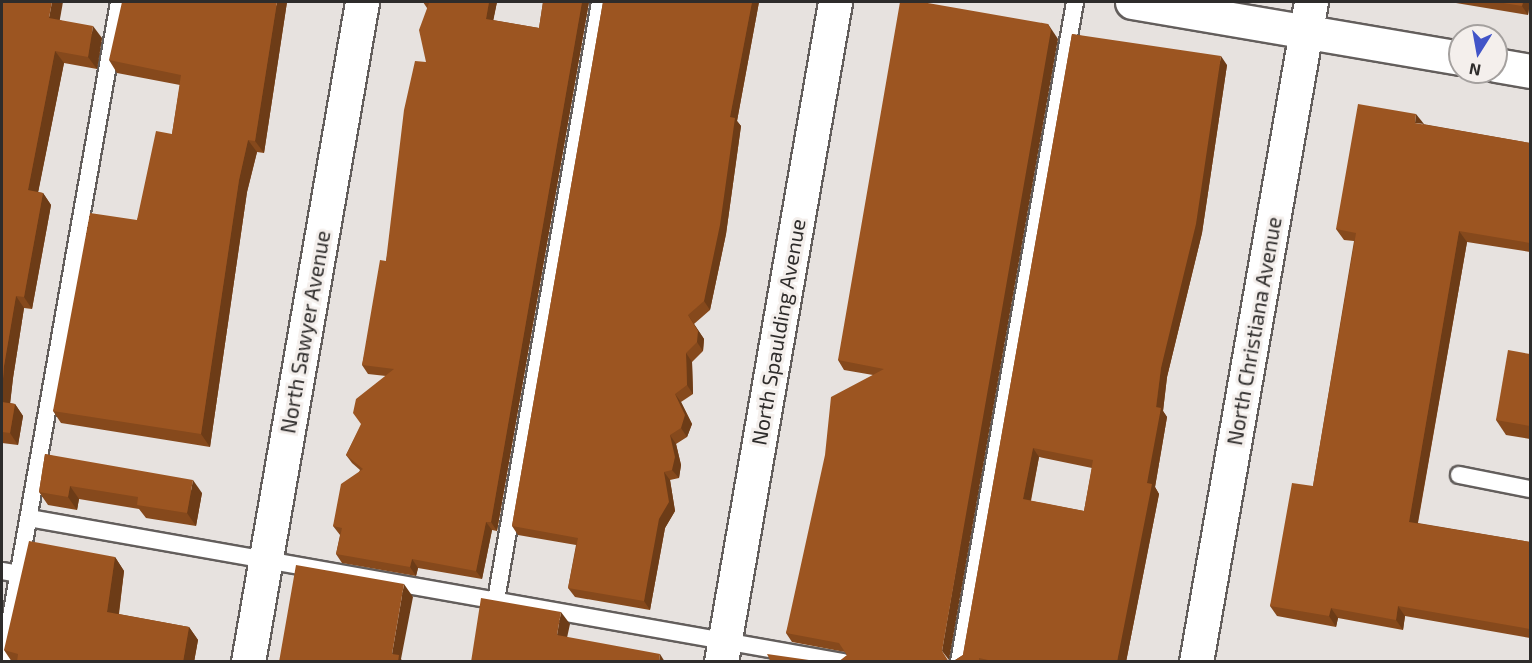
<!DOCTYPE html>
<style>
body{margin:0}
#map{position:relative;width:1532px;height:663px;overflow:hidden;background:#e7e2df;font-family:"Exo 2",sans-serif}
div>[style]{position:absolute}
[style*='--x']{left:calc(var(--x)*1px);top:calc(var(--y)*1px);width:calc(var(--w)*1px);rotate:calc(var(--a)*1deg)}
.roads{filter:drop-shadow(2px 0 #635e5c) drop-shadow(-2px 0 #635e5c) drop-shadow(0 2px #635e5c) drop-shadow(0 -2px #635e5c)}
.service>*{height:16px;margin:-8px;padding:0 8px;transform-origin:8px;border-radius:8px;background:#fff}
.minor>*{height:33px;margin:-16.5px;padding:0 16.5px;transform-origin:16.5px;border-radius:16.5px;background:#fff}
.wall>*{inset:0;background:#86491c}
.shaded-wall>*{inset:0;background:#6d3c17}
.building>*{inset:0;background:#9c5521}
span{translate:-50% -50%;white-space:nowrap;text-align:center;line-height:1.15;-webkit-text-stroke:6px #f4efec;paint-order:stroke}
.street-label{font-size:21px;color:#2e2c2b}
.frame{position:absolute;inset:0;border:3px solid #2e2c2b;pointer-events:none}
.north{position:absolute;left:1448px;top:24px;width:60px;height:60px;box-sizing:border-box;background:#f4efec;border:2px solid #a5a19f;border-radius:50%;rotate:191deg;font-size:16px;font-weight:700;line-height:24px;text-align:center;color:#2e2c2b}
.north::after{content:'';display:block;margin:auto;width:21px;height:27px;background:#4154c8;clip-path:polygon(50% 0,100% 100%,50% 72%,0 100%)}
</style>
<div id="map">
<div class="roads">
<div class="service">
<i style="--x:1459;--y:475;--w:72;--a:11.2"></i>
<i style="--x:29;--y:518;--w:827;--a:10.03"></i>
<i style="--x:2;--y:571;--w:17;--a:10"></i>
<i style="--x:496;--y:600;--w:607;--a:-80.13"></i>
<i style="--x:3;--y:662;--w:670;--a:-80.03"></i>
<i style="--x:959;--y:662;--w:670;--a:-80.03"></i>
</div>
<div class="minor">
<i style="--x:1132;--y:2;--w:333;--a:9.7"></i>
<i style="--x:1496;--y:65;--w:35;--a:10"></i>
<i style="--x:248;--y:662;--w:670;--a:-80.2"></i>
<i style="--x:721;--y:662;--w:670;--a:-80.2"></i>
<i style="--x:1196;--y:662;--w:670;--a:-80.12"></i>
</div>
</div>
<div class="wall">
<i style="clip-path:polygon(2px 2px,60px 20px,102px 38px,97px 69px,64px 63px,38px 192px,43px 193px,51px 205px,32px 309px,24px 308px,13px 378px,10px 403px,15px 404px,23px 416px,18px 445px,2px 443px)"></i>
<i style="clip-path:polygon(287px 2px,264px 153px,257px 152px,247px 192px,210px 447px,61px 423px,53px 411px,137px 220px,172px 134px,180px 85px,117px 73px,109px 60px)"></i>
<i style="clip-path:polygon(423px 2px,497px 2px,493px 20px,539px 28px,543px 2px,589px 2px,497px 531px,492px 530px,482px 579px,418px 568px,416px 576px,342px 563px,336px 554px,340px 535px,333px 526px,360px 470px,352px 463px,346px 455px,386px 376px,368px 374px,362px 365px,386px 261px,426px 62px,427px 8px)"></i>
<i style="clip-path:polygon(603px 2px,759px 2px,737px 121px,741px 126px,726px 234px,710px 310px,694px 324px,704px 339px,703px 351px,692px 362px,693px 394px,681px 402px,692px 424px,687px 437px,676px 444px,681px 465px,679px 478px,670px 480px,675px 511px,665px 528px,650px 610px,575px 597px,568px 588px,576px 545px,518px 535px,512px 526px)"></i>
<i style="clip-path:polygon(1450px 2px,1530px 2px,1528px 15px)"></i>
<i style="clip-path:polygon(evenodd,1072px 34px,1227px 65px,1202px 233px,1167px 377px,1163px 411px,1167px 417px,1155px 487px,1159px 494px,1126px 662px,952px 662px,963px 655px,1072px 34px,1039px 457px,1092px 468px,1084px 511px,1031px 501px,1039px 457px)"></i>
<i style="clip-path:polygon(1058px 39px,847px 655px,845px 652px,792px 642px,786px 633px,873px 375px,844px 370px,838px 360px)"></i>
<i style="clip-path:polygon(1423px 124px,1530px 143px,1530px 252px,1467px 242px,1418px 523px,1530px 542px,1530px 638px,1405px 616px,1403px 630px,1338px 618px,1336px 627px,1277px 616px,1270px 606px,1313px 486px,1354px 241px,1344px 240px,1336px 229px)"></i>
<i style="clip-path:polygon(1530px 354px,1530px 439px,1506px 435px,1496px 420px)"></i>
<i style="clip-path:polygon(45px 454px,202px 493px,196px 526px,146px 518px,139px 509px,79px 499px,77px 510px,48px 505px,39px 492px)"></i>
<i style="clip-path:polygon(115px 557px,124px 571px,119px 614px,189px 627px,198px 640px,194px 662px,12px 662px,4px 650px)"></i>
</div>
<div class="shaded-wall">
<i style="clip-path:polygon(52px 2px,63px 2px,58px 30px,49px 18px)"></i>
<i style="clip-path:polygon(277px 2px,287px 2px,264px 153px,255px 141px)"></i>
<i style="clip-path:polygon(489px 2px,497px 2px,492px 27px,486px 19px)"></i>
<i style="clip-path:polygon(582px 2px,589px 2px,497px 531px,491px 522px)"></i>
<i style="clip-path:polygon(752px 2px,759px 2px,737px 121px,741px 126px,726px 234px,710px 310px,704px 301px,730px 117px)"></i>
<i style="clip-path:polygon(1523px 2px,1530px 2px,1528px 15px,1522px 6px)"></i>
<i style="clip-path:polygon(1048px 24px,1058px 39px,949px 660px,942px 651px)"></i>
<i style="clip-path:polygon(93px 26px,102px 38px,97px 69px,88px 57px)"></i>
<i style="clip-path:polygon(55px 51px,64px 63px,36px 203px,28px 190px)"></i>
<i style="clip-path:polygon(1221px 56px,1227px 65px,1202px 233px,1167px 377px,1163px 411px,1167px 417px,1155px 487px,1159px 494px,1126px 662px,1117px 662px,1147px 483px,1161px 368px)"></i>
<i style="clip-path:polygon(1416px 114px,1424px 124px,1415px 123px)"></i>
<i style="clip-path:polygon(248px 140px,257px 152px,247px 192px,210px 447px,201px 434px,239px 180px)"></i>
<i style="clip-path:polygon(43px 193px,51px 205px,32px 309px,24px 297px)"></i>
<i style="clip-path:polygon(1459px 231px,1467px 242px,1416px 532px,1409px 522px)"></i>
<i style="clip-path:polygon(16px 296px,24px 308px,13px 378px,9px 414px,2px 403px,2px 392px,4px 366px)"></i>
<i style="clip-path:polygon(688px 315px,704px 339px,703px 351px,697px 342px)"></i>
<i style="clip-path:polygon(686px 353px,692px 362px,693px 394px,687px 385px)"></i>
<i style="clip-path:polygon(675px 394px,681px 402px,692px 424px,687px 437px,681px 428px)"></i>
<i style="clip-path:polygon(15px 404px,23px 416px,18px 445px,10px 433px)"></i>
<i style="clip-path:polygon(670px 435px,676px 444px,681px 465px,679px 478px,672px 470px)"></i>
<i style="clip-path:polygon(1033px 448px,1039px 457px,1029px 508px,1023px 499px)"></i>
<i style="clip-path:polygon(664px 472px,670px 480px,675px 511px,665px 528px,650px 610px,644px 601px)"></i>
<i style="clip-path:polygon(193px 480px,202px 493px,196px 526px,187px 513px)"></i>
<i style="clip-path:polygon(70px 486px,79px 499px,77px 510px,68px 497px)"></i>
<i style="clip-path:polygon(486px 522px,492px 530px,482px 579px,476px 571px)"></i>
<i style="clip-path:polygon(115px 557px,124px 571px,117px 626px,107px 612px)"></i>
<i style="clip-path:polygon(412px 559px,418px 568px,416px 576px,410px 567px)"></i>
<i style="clip-path:polygon(404px 584px,413px 597px,401px 659px,403px 662px,397px 662px,392px 654px)"></i>
<i style="clip-path:polygon(1398px 606px,1405px 616px,1403px 630px,1396px 620px)"></i>
<i style="clip-path:polygon(1331px 608px,1338px 618px,1336px 627px,1329px 616px)"></i>
<i style="clip-path:polygon(561px 612px,570px 624px,565px 647px,557px 635px)"></i>
<i style="clip-path:polygon(189px 627px,198px 640px,194px 662px,183px 662px)"></i>
<i style="clip-path:polygon(660px 654px,665px 662px,659px 662px)"></i>
</div>
<div class="building">
<i style="clip-path:polygon(2px 2px,52px 2px,49px 18px,93px 26px,88px 57px,55px 51px,28px 190px,43px 193px,24px 297px,16px 296px,4px 366px,2px 392px)"></i>
<i style="clip-path:polygon(122px 2px,277px 2px,255px 141px,248px 140px,239px 180px,201px 434px,53px 411px,90px 213px,137px 220px,156px 131px,172px 134px,181px 75px,109px 60px)"></i>
<i style="clip-path:polygon(423px 2px,489px 2px,486px 19px,539px 28px,543px 2px,582px 2px,491px 522px,486px 522px,476px 571px,412px 559px,410px 567px,336px 554px,342px 528px,333px 526px,341px 484px,363px 469px,346px 455px,361px 424px,353px 413px,356px 399px,394px 369px,362px 365px,380px 260px,386px 261px,404px 110px,415px 61px,426px 62px,419px 30px,429px 3px)"></i>
<i style="clip-path:polygon(603px 2px,752px 2px,730px 117px,735px 118px,720px 225px,704px 301px,688px 315px,698px 331px,697px 342px,686px 353px,687px 385px,675px 394px,685px 415px,681px 428px,670px 435px,675px 457px,672px 470px,664px 472px,669px 502px,659px 519px,644px 601px,568px 588px,578px 538px,512px 526px)"></i>
<i style="clip-path:polygon(900px 2px,922px 2px,1048px 24px,1051px 30px,942px 651px,949px 662px,838px 662px,847px 655px,839px 643px,786px 633px,825px 455px,831px 397px,884px 369px,838px 360px)"></i>
<i style="clip-path:polygon(1497px 2px,1523px 2px,1522px 6px)"></i>
<i style="clip-path:polygon(evenodd,1072px 34px,1221px 56px,1196px 224px,1161px 368px,1156px 407px,1161px 408px,1147px 483px,1152px 484px,1117px 662px,997px 662px,979px 658px,979px 662px,952px 662px,963px 655px,1072px 34px,1033px 448px,1093px 460px,1084px 511px,1023px 499px,1033px 448px)"></i>
<i style="clip-path:polygon(1358px 104px,1416px 114px,1415px 123px,1530px 143px,1530px 243px,1459px 231px,1409px 522px,1530px 542px,1530px 629px,1398px 606px,1396px 620px,1331px 608px,1329px 616px,1270px 606px,1292px 483px,1313px 486px,1356px 233px,1336px 229px)"></i>
<i style="clip-path:polygon(1508px 350px,1530px 354px,1530px 426px,1496px 420px)"></i>
<i style="clip-path:polygon(2px 402px,15px 404px,10px 433px,2px 432px)"></i>
<i style="clip-path:polygon(45px 454px,193px 480px,187px 513px,137px 505px,138px 497px,70px 486px,68px 497px,39px 492px)"></i>
<i style="clip-path:polygon(29px 541px,115px 557px,107px 612px,189px 627px,183px 662px,17px 662px,18px 654px,4px 650px)"></i>
<i style="clip-path:polygon(296px 565px,404px 584px,392px 654px,399px 655px,398px 662px,279px 662px)"></i>
<i style="clip-path:polygon(481px 598px,561px 612px,557px 635px,660px 654px,659px 662px,471px 662px)"></i>
<i style="clip-path:polygon(767px 654px,823px 662px,771px 662px)"></i>
</div>
<div class="street-label">
<span style="left:1254px;top:331px;rotate:-80deg">North Christiana Avenue</span>
<span style="left:305px;top:332px;rotate:-80deg">North Sawyer Avenue</span>
<span style="left:778px;top:332px;rotate:-80deg">North Spaulding Avenue</span>
</div>
<div class="frame"></div>
<div class="north">N</div>
</div>
